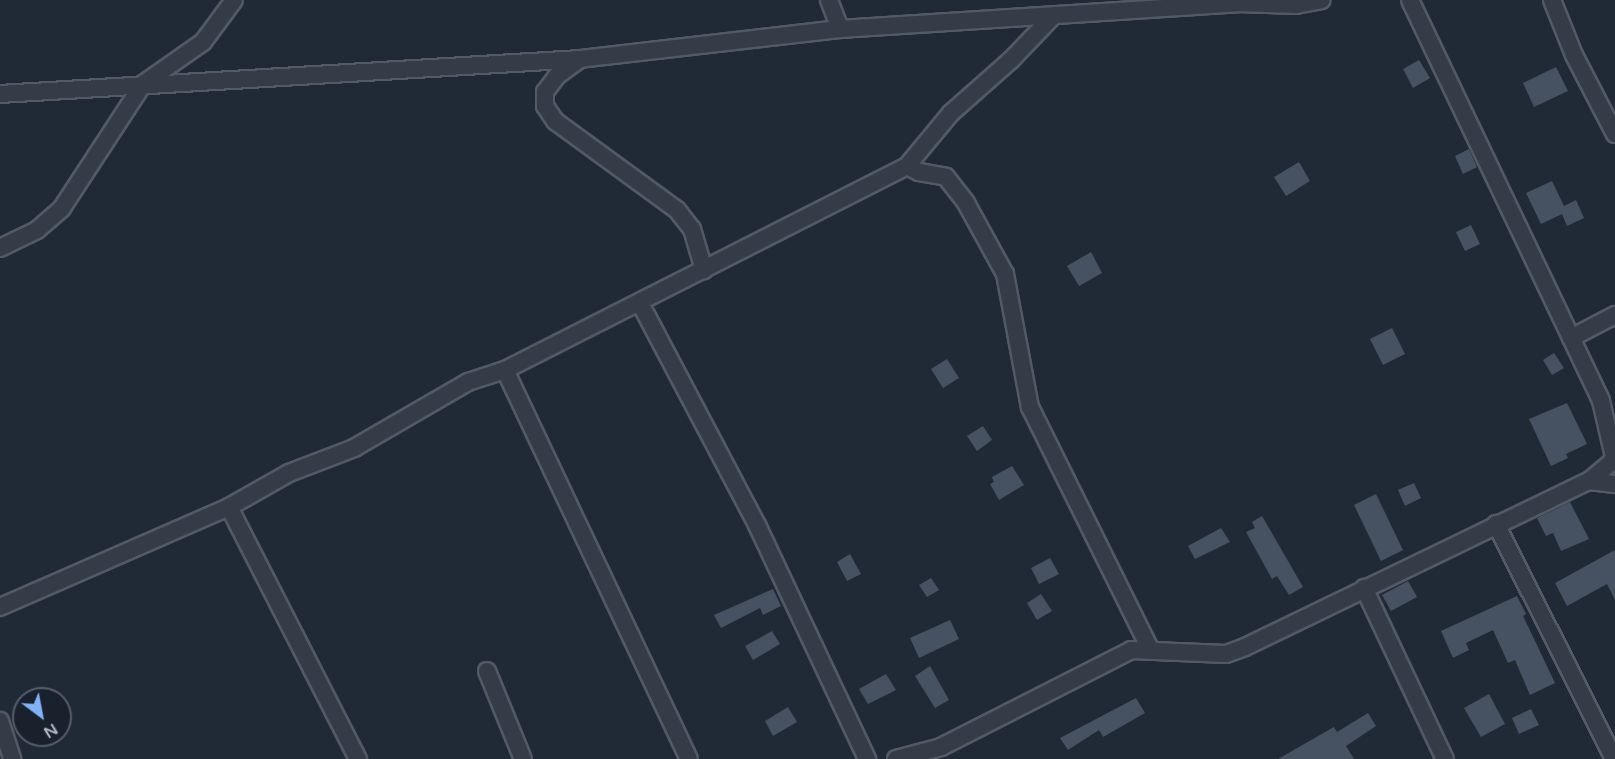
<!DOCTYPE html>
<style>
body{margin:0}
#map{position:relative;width:1615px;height:759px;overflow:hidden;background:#202a37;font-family:"Varela Round",sans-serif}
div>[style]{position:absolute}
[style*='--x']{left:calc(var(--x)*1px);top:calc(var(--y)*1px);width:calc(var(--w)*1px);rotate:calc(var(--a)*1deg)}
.building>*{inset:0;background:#465161}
.roads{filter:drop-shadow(2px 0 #515a65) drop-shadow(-2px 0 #515a65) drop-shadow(0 2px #515a65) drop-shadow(0 -2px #515a65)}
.street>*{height:16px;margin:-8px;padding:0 8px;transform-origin:8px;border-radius:8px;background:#343c47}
span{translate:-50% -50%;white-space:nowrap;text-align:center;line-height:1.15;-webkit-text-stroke:4.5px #19212c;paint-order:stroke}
.north{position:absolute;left:12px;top:687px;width:60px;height:60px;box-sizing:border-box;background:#19212c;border:2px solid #555d69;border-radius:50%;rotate:148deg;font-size:16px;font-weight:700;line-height:24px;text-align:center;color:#aeb7c4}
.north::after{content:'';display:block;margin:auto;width:21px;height:27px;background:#81b1f6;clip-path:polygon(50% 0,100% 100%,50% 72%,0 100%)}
</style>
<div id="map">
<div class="building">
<i style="clip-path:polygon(1419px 60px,1430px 78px,1413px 88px,1403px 69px)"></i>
<i style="clip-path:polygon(1556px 67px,1568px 91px,1534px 107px,1523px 83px)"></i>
<i style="clip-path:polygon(1469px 149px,1477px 167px,1463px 174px,1455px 156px)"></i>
<i style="clip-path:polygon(1299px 162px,1310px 181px,1286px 196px,1274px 177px)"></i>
<i style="clip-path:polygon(1552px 181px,1564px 206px,1576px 200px,1584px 218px,1567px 226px,1562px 214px,1541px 224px,1526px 193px)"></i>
<i style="clip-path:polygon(1471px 225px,1480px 244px,1465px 251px,1456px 232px)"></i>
<i style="clip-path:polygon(1091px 252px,1102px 273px,1079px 286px,1067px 266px)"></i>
<i style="clip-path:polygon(1392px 328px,1405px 354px,1383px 365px,1370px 339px)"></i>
<i style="clip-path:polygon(1554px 353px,1564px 368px,1552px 375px,1543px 360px)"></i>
<i style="clip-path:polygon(947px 359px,959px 378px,943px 388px,931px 369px)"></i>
<i style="clip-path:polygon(1567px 403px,1587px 444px,1566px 454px,1568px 458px,1551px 466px,1529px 419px)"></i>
<i style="clip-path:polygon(983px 426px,992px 440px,977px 451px,967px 436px)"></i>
<i style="clip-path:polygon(1012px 466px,1024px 485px,999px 500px,990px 484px,994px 482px,992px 477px)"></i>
<i style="clip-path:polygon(1414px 483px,1421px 498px,1405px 506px,1398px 490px)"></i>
<i style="clip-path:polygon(1376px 494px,1403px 550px,1381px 561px,1354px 505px)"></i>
<i style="clip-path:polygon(1570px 502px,1589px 539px,1561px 551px,1553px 533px,1546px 536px,1537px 518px)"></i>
<i style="clip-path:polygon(1262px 516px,1303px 587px,1289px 595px,1277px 576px,1272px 579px,1246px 532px,1255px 528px,1252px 522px)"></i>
<i style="clip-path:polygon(1221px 528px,1230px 542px,1195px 559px,1188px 546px)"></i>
<i style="clip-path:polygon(1615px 550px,1615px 600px,1607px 584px,1567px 606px,1555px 583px)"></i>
<i style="clip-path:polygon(850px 554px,861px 574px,847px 581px,837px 562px)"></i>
<i style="clip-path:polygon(1050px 558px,1059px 574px,1039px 584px,1031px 568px)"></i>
<i style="clip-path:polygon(931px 578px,939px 590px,927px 597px,919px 585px)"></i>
<i style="clip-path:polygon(1408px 581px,1417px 597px,1391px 611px,1382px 595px)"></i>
<i style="clip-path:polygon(773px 589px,781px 606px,763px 615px,760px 608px,721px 628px,714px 615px)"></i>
<i style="clip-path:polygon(1041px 594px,1052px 611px,1037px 620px,1027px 603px)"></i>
<i style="clip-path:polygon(1517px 596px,1526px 614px,1523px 616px,1555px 683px,1530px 695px,1515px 660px,1508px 663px,1493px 630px,1466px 643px,1469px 650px,1453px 658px,1441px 631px)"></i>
<i style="clip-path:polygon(950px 620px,959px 639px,919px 658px,910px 638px)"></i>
<i style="clip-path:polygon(772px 631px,780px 644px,753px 660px,745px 646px)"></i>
<i style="clip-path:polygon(930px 666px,949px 700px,935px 708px,915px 676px)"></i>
<i style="clip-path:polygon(886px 674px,896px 690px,868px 704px,859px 689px)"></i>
<i style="clip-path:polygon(1489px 694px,1505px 724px,1481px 737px,1464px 708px)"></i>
<i style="clip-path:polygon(1136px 698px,1145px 713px,1103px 737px,1099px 730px,1068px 750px,1060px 738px)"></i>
<i style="clip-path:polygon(788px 707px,797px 722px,773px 736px,765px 721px)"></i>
<i style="clip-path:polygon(1531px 709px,1539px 725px,1519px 734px,1512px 718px)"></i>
<i style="clip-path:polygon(1368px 713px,1376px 726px,1346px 746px,1354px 759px,1278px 759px,1334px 727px,1337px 732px)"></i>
</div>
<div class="roads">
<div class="street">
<i style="--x:829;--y:0;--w:31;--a:69"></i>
<i style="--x:1410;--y:0;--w:444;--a:64.5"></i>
<i style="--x:1601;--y:401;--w:62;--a:76.9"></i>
<i style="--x:1552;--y:0;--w:59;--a:68.2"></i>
<i style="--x:1574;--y:55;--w:89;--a:62.6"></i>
<i style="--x:580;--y:59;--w:29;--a:144"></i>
<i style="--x:557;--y:76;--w:20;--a:127"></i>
<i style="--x:545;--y:92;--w:14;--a:90"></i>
<i style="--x:545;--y:106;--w:18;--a:56"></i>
<i style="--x:555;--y:121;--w:151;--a:36.1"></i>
<i style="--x:677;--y:210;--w:24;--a:52"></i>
<i style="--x:692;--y:229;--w:43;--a:73.7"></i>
<i style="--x:0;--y:94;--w:581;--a:-3.45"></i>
<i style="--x:580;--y:59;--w:262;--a:-6.6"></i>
<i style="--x:840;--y:29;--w:399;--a:-3.7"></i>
<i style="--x:1238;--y:3;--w:58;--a:2"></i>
<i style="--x:1296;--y:5;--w:26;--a:-11"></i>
<i style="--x:907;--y:166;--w:13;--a:27"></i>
<i style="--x:919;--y:172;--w:27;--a:10"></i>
<i style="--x:946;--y:177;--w:33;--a:52"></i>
<i style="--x:966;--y:203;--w:81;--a:61.2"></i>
<i style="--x:1005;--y:274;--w:135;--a:79.4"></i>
<i style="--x:1030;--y:407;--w:270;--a:63.6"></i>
<i style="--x:0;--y:248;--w:41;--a:-25.9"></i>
<i style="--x:37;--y:230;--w:33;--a:-41"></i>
<i style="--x:62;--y:208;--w:148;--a:-56.8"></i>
<i style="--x:143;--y:84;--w:73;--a:-35"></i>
<i style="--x:203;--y:42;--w:52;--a:-53.6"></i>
<i style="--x:640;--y:303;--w:251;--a:62.2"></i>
<i style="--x:757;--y:525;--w:259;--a:64.8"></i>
<i style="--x:1571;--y:338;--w:50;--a:-27.6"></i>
<i style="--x:505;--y:370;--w:430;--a:64.7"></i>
<i style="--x:1589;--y:481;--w:26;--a:7"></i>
<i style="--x:229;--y:507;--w:283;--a:62.9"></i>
<i style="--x:1496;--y:524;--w:263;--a:63.3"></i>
<i style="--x:1364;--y:588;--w:189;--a:64.7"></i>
<i style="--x:0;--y:607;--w:250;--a:-23.6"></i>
<i style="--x:229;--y:507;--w:69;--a:-29.5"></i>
<i style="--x:289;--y:473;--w:70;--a:-21"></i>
<i style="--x:354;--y:448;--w:132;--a:-30.1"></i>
<i style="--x:468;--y:382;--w:39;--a:-18"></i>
<i style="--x:505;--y:370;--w:451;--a:-26.9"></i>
<i style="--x:907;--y:166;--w:69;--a:-50.3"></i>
<i style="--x:951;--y:113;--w:80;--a:-41.5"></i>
<i style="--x:1011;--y:60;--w:62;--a:-46.3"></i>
<i style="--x:487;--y:671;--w:95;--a:67.8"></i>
<i style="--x:0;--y:721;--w:40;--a:72"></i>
<i style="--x:896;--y:759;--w:47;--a:-14.9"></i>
<i style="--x:941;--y:747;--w:213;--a:-27"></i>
<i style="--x:1131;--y:650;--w:95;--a:2.4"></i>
<i style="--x:1226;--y:654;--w:20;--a:-20"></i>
<i style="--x:1245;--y:647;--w:382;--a:-25.8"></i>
<i style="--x:1589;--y:481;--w:33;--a:-40"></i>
</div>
</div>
<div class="north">N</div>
</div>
